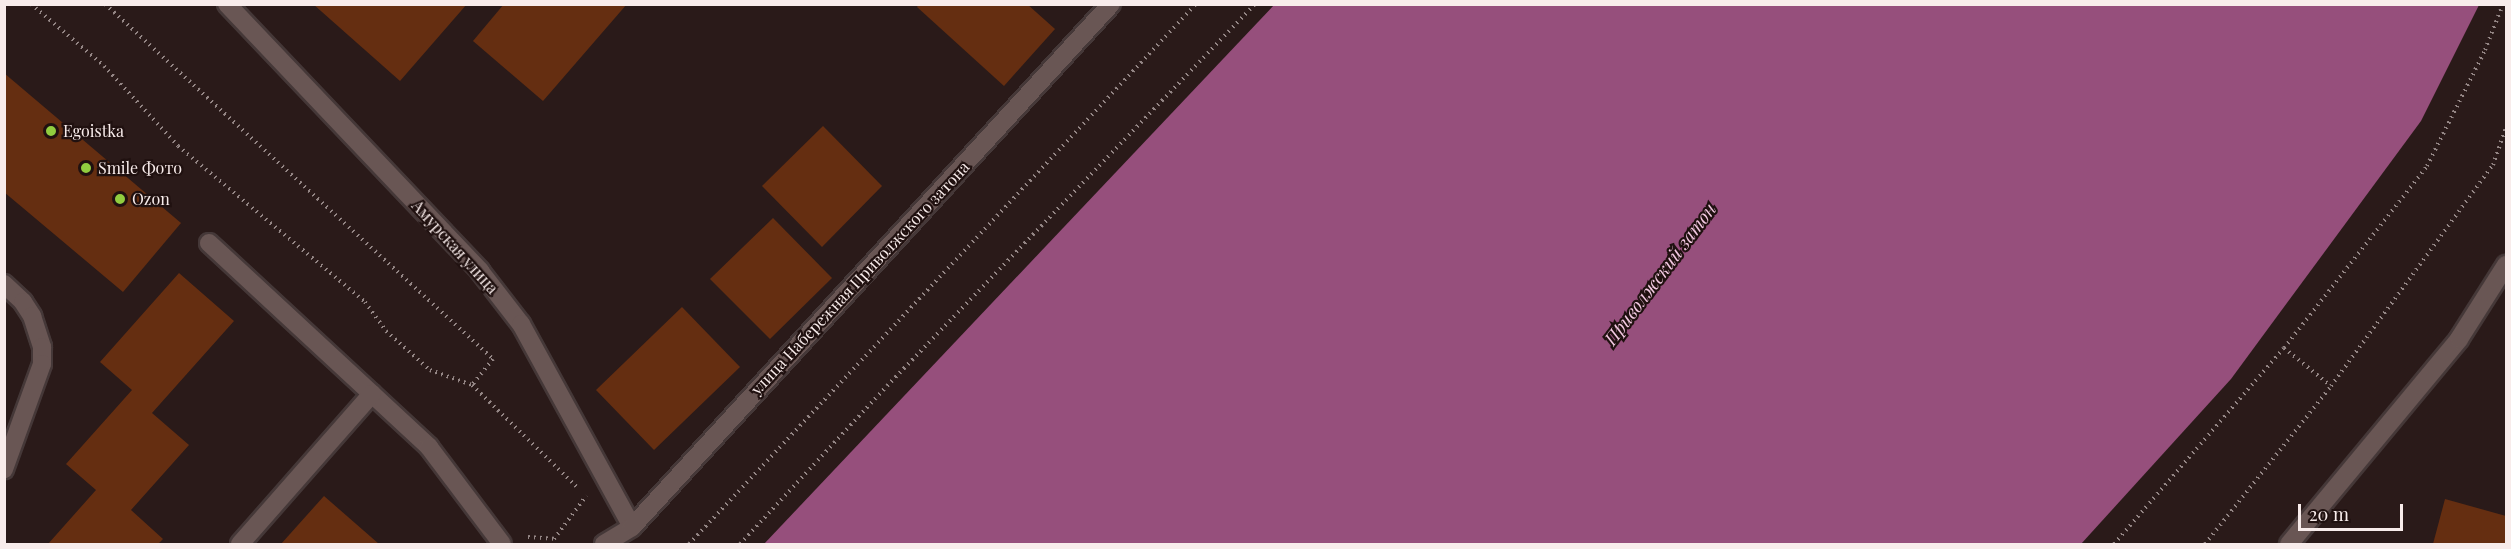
<!DOCTYPE html>
<meta charset="utf-8">
<style>
body{margin:0}
#map{position:relative;width:2511px;height:549px;overflow:hidden;background:#2a1a19;font-family:"Playfair Display",serif}
div>[style]{position:absolute}
[style*='--x']{left:calc(var(--x)*1px);top:calc(var(--y)*1px);width:calc(var(--w)*1px);rotate:calc(var(--a)*1deg)}
.water>*{inset:0;background:#964f7c}
.building>*{inset:0;background:#652e11}
.path>*{height:4px;margin-top:-2px;transform-origin:0;background:repeating-linear-gradient(90deg,#948685 0 1.5px,transparent 0 6px)}
.roads{filter:drop-shadow(2px 0 #453838) drop-shadow(-2px 0 #453838) drop-shadow(0 2px #453838) drop-shadow(0 -2px #453838)}
.lane>*{height:18px;margin:-9px;padding:0 9px;transform-origin:9px;border-radius:9px;background:#695654}
.street>*{height:18px;margin:-9px;padding:0 9px;transform-origin:9px;border-radius:9px;background:#695654}
.secondary>*{height:18px;margin:-9px;padding:0 9px;transform-origin:9px;border-radius:9px;background:#695654}
.dots>*{width:16px;height:16px;translate:-50% -50%;box-sizing:border-box;border:3px solid #201110;border-radius:50%}
span{translate:-50% -50%;white-space:nowrap;text-align:center;line-height:1.15;-webkit-text-stroke:4.5px #201110;paint-order:stroke}
.poi-label{font-size:16px;color:#f8eceb}
.left{translate:0 -50%;text-align:left}
.street-label{font-size:16px;color:#f8eceb}
.water-label{font-size:18px;color:#f3c9e2;font-style:italic}
.frame{position:absolute;inset:0;border:6px solid #f8eceb;pointer-events:none}
.scale{position:absolute;left:2298px;top:504px;width:105px;height:27px;box-sizing:border-box;border:3px solid #f8eceb;border-top:0;padding-left:8px;font-size:18px;line-height:21px;white-space:nowrap;color:#f8eceb;-webkit-text-stroke:4px #201110;paint-order:stroke}
</style>
<div id="map">
<div class="water">
<i style="clip-path:polygon(1275px 4px,2479px 4px,2479px 5px,2421px 121px,2231px 379px,2081px 544px,764px 544px)"></i>
</div>
<div class="building">
<i style="clip-path:polygon(313px 4px,467px 4px,400px 81px)"></i>
<i style="clip-path:polygon(504px 4px,627px 4px,543px 101px,473px 41px)"></i>
<i style="clip-path:polygon(919px 4px,1027px 4px,1055px 29px,1004px 86px,917px 7px)"></i>
<i style="clip-path:polygon(4px 73px,181px 223px,123px 292px,4px 192px)"></i>
<i style="clip-path:polygon(823px 126px,882px 186px,822px 247px,762px 186px)"></i>
<i style="clip-path:polygon(773px 218px,832px 278px,770px 339px,710px 279px)"></i>
<i style="clip-path:polygon(179px 273px,234px 321px,152px 413px,189px 445px,131px 510px,163px 539px,158px 544px,48px 544px,96px 490px,66px 464px,132px 390px,100px 362px)"></i>
<i style="clip-path:polygon(682px 307px,740px 367px,654px 450px,596px 390px)"></i>
<i style="clip-path:polygon(324px 496px,379px 544px,281px 544px)"></i>
<i style="clip-path:polygon(2445px 499px,2506px 516px,2506px 544px,2433px 544px)"></i>
</div>
<div class="path">
<i style="--x:31;--y:4;--w:96;--a:40.3"></i>
<i style="--x:104;--y:66;--w:109;--a:47.2"></i>
<i style="--x:178;--y:146;--w:244;--a:39.8"></i>
<i style="--x:365;--y:302;--w:36;--a:54"></i>
<i style="--x:386;--y:331;--w:59;--a:41.6"></i>
<i style="--x:430;--y:370;--w:45;--a:19.7"></i>
<i style="--x:472;--y:385;--w:149;--a:44.2"></i>
<i style="--x:105;--y:4;--w:526;--a:42.46"></i>
<i style="--x:493;--y:359;--w:33;--a:129"></i>
<i style="--x:2284;--y:348;--w:60;--a:39"></i>
<i style="--x:528;--y:537;--w:26;--a:4"></i>
<i style="--x:554;--y:539;--w:54;--a:-53.3"></i>
<i style="--x:689;--y:544;--w:741;--a:-46.81"></i>
<i style="--x:740;--y:544;--w:216;--a:-47.1"></i>
<i style="--x:887;--y:386;--w:530;--a:-46.07"></i>
<i style="--x:2114;--y:544;--w:259;--a:-49.1"></i>
<i style="--x:2284;--y:348;--w:231;--a:-51.8"></i>
<i style="--x:2427;--y:166;--w:130;--a:-63.4"></i>
<i style="--x:2485;--y:50;--w:49;--a:-68.6"></i>
<i style="--x:2205;--y:544;--w:202;--a:-51.4"></i>
<i style="--x:2331;--y:386;--w:274;--a:-53.8"></i>
<i style="--x:2493;--y:165;--w:39;--a:-71"></i>
</div>
<div class="roads">
<div class="lane">
<i style="--x:209;--y:243;--w:300;--a:42.8"></i>
<i style="--x:429;--y:447;--w:121;--a:53"></i>
<i style="--x:4;--y:284;--w:26;--a:43"></i>
<i style="--x:23;--y:302;--w:17;--a:57"></i>
<i style="--x:32;--y:316;--w:33;--a:72"></i>
<i style="--x:42;--y:347;--w:17;--a:90"></i>
<i style="--x:42;--y:364;--w:112;--a:109.9"></i>
<i style="--x:240;--y:544;--w:200;--a:-48.7"></i>
</div>
<div class="street">
<i style="--x:227;--y:4;--w:368;--a:46.5"></i>
<i style="--x:480;--y:271;--w:67;--a:52.3"></i>
<i style="--x:521;--y:324;--w:231;--a:61.3"></i>
<i style="--x:604;--y:544;--w:33;--a:-31"></i>
<i style="--x:632;--y:527;--w:709;--a:-47.51"></i>
</div>
<div class="secondary">
<i style="--x:2289;--y:544;--w:266;--a:-50.3"></i>
<i style="--x:2459;--y:339;--w:88;--a:-57.6"></i>
</div>
</div>
<div class="dots">
<i style="left:51px;top:131px;background:#91cd3f"></i>
<i style="left:86px;top:168px;background:#91cd3f"></i>
<i style="left:120px;top:199px;background:#91cd3f"></i>
</div>
<div class="poi-label">
<span class="left" style="left:63px;top:131px">Egoistka</span>
<span class="left" style="left:98px;top:168px">Smile Фото</span>
<span class="left" style="left:132px;top:199px">Ozon</span>
</div>
<div class="street-label">
<span style="left:455px;top:247px;rotate:48deg">Амурская улица</span>
<span style="left:860px;top:278px;rotate:-47deg">улица Набережная Приволжского затона</span>
</div>
<div class="water-label">
<span style="left:1660px;top:274px;rotate:-53deg">Приволжский затон</span>
</div>
<div class="frame"></div>
<div class="scale">20 m</div>
</div>
